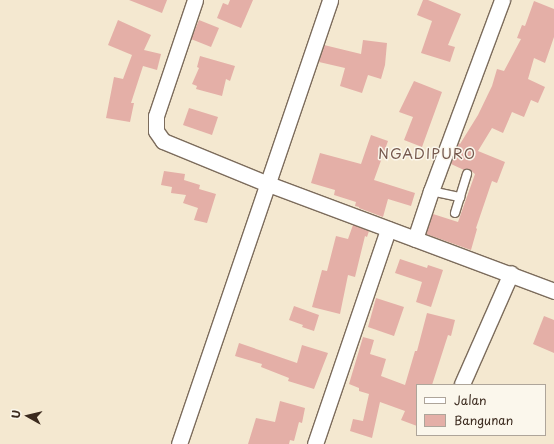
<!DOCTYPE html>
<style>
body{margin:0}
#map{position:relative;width:554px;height:444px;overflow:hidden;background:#f4e8d0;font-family:"Playpen Sans",sans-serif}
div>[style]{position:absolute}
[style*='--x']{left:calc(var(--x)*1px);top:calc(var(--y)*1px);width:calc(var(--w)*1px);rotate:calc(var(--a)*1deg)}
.building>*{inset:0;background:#e4afa7}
.roads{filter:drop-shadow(1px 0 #7c6c5c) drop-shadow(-1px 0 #7c6c5c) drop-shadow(0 1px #7c6c5c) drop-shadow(0 -1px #7c6c5c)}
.service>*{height:8px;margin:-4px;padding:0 4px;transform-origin:4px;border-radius:4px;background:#fff}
.minor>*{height:15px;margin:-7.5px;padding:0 7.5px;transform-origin:7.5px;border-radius:7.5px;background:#fff}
span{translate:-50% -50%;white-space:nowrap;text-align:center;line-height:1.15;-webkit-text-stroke:3px #fbf7ec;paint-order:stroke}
.quarter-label{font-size:14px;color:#76594e;letter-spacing:1px}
.legend{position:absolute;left:416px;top:384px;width:130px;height:52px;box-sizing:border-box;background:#fbf7ec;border:1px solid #aea59a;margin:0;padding:5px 7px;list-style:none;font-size:12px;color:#3b2a1e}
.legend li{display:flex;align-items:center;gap:8px;height:20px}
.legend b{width:20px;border:1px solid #aea59a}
.north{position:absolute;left:8px;top:396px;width:40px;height:40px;-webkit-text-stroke:3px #fbf7ec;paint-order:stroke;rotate:278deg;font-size:11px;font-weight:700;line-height:16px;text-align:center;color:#3b2a1e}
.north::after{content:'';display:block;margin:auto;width:14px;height:18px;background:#3b2a1e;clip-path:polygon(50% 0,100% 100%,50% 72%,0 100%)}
</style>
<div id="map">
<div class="building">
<i style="clip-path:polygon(129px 0,167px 0,162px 13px)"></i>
<i style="clip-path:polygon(230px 0,253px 0,241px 28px,217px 18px,223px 3px,228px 5px)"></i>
<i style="clip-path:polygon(423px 0,428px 0,461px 14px,448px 45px,455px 47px,450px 62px,421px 53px,432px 21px,417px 15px)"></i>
<i style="clip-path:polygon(534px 1px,554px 9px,554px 37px,545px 63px,534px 58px,528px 79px,545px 87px,538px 103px,531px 100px,524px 117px,512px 112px,503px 133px,492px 128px,478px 151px,505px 162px,497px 183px,492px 181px,476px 228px,477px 229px,471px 250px,426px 234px,433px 214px,458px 222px,475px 174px,469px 169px,464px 170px,451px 164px,459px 143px,460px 144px,478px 115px,492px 86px,497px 69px,504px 71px,521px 39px,517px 38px,522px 25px,525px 26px)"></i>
<i style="clip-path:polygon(118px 20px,151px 35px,144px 50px,161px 54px,157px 70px,143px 66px,131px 103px,134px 103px,130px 122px,106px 118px,114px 77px,123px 79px,132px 55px,108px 45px)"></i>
<i style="clip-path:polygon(199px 20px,219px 28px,211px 47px,191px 39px)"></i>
<i style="clip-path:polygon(363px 40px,387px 43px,385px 65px,381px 79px,368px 75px,362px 93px,340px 86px,345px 68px,319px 62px,324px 45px,361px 54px)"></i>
<i style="clip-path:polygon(200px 56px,235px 66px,230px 81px,226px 79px,222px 96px,196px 89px,197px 86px,192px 84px,199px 68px,197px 67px)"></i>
<i style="clip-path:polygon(414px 81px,442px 92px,422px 147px,404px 140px,413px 117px,399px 112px)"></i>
<i style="clip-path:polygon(189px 108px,218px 117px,212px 135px,183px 125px)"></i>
<i style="clip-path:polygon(371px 135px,388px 141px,374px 180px,415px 193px,411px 206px,388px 199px,383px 217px,359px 208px,359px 207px,355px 206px,356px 202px,334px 195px,335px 190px,311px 183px,320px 153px,361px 164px)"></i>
<i style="clip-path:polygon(164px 171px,185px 174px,184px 180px,200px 185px,199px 189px,216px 194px,207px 223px,194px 220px,198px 208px,183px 203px,186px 195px,171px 193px,172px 187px,161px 185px)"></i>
<i style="clip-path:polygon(353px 225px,369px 231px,367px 237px,365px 236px,355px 277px,348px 275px,340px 314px,312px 307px,322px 270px,327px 271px,336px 236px,348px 239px)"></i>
<i style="clip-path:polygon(400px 259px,427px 268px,428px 265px,443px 270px,431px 307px,416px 302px,422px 282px,395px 273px)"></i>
<i style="clip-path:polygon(376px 298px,404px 307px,394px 336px,368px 327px)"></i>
<i style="clip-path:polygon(294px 306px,319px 315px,314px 331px,302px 327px,303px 325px,289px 320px)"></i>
<i style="clip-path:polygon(427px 313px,455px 320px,451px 336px,448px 335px,432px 385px,417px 385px,417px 426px,401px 420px,405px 411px,380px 402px,372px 438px,350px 431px,353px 419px,363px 421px,369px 394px,359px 391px,359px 388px,349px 384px,363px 337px,374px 340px,370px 354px,386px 359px,381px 376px,405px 385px,415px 351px,417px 351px)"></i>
<i style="clip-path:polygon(544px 316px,554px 320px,554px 353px,533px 344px)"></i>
<i style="clip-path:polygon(239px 343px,297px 363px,302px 345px,328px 353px,314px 389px,288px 381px,289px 378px,261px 367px,262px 364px,235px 356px)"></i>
<i style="clip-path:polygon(280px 401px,305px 408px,302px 423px,299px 422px,294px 441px,290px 440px,289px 444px,248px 444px,256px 418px,275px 422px)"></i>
</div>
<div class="roads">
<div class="service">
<i style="--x:431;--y:191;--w:30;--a:12"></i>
<i style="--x:455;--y:213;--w:41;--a:-72.9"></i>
</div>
<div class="minor">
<i style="--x:195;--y:0;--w:122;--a:108.6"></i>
<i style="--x:156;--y:116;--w:15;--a:90"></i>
<i style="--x:156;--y:131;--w:12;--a:55"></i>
<i style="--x:163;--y:141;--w:108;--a:22.3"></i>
<i style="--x:263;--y:182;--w:311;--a:20.5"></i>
<i style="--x:415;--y:239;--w:51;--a:-71.6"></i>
<i style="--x:431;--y:191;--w:204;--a:-69.6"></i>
<i style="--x:462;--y:384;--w:121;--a:-66.2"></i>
<i style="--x:179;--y:444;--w:469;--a:-71.2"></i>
<i style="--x:315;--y:444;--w:227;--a:-71.2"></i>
</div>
</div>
<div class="quarter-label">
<span style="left:427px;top:154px">NGADIPURO</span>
</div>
<ul class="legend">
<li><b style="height:5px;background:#fff"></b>Jalan</li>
<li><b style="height:11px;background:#e4afa7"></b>Bangunan</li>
</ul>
<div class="north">U</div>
</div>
